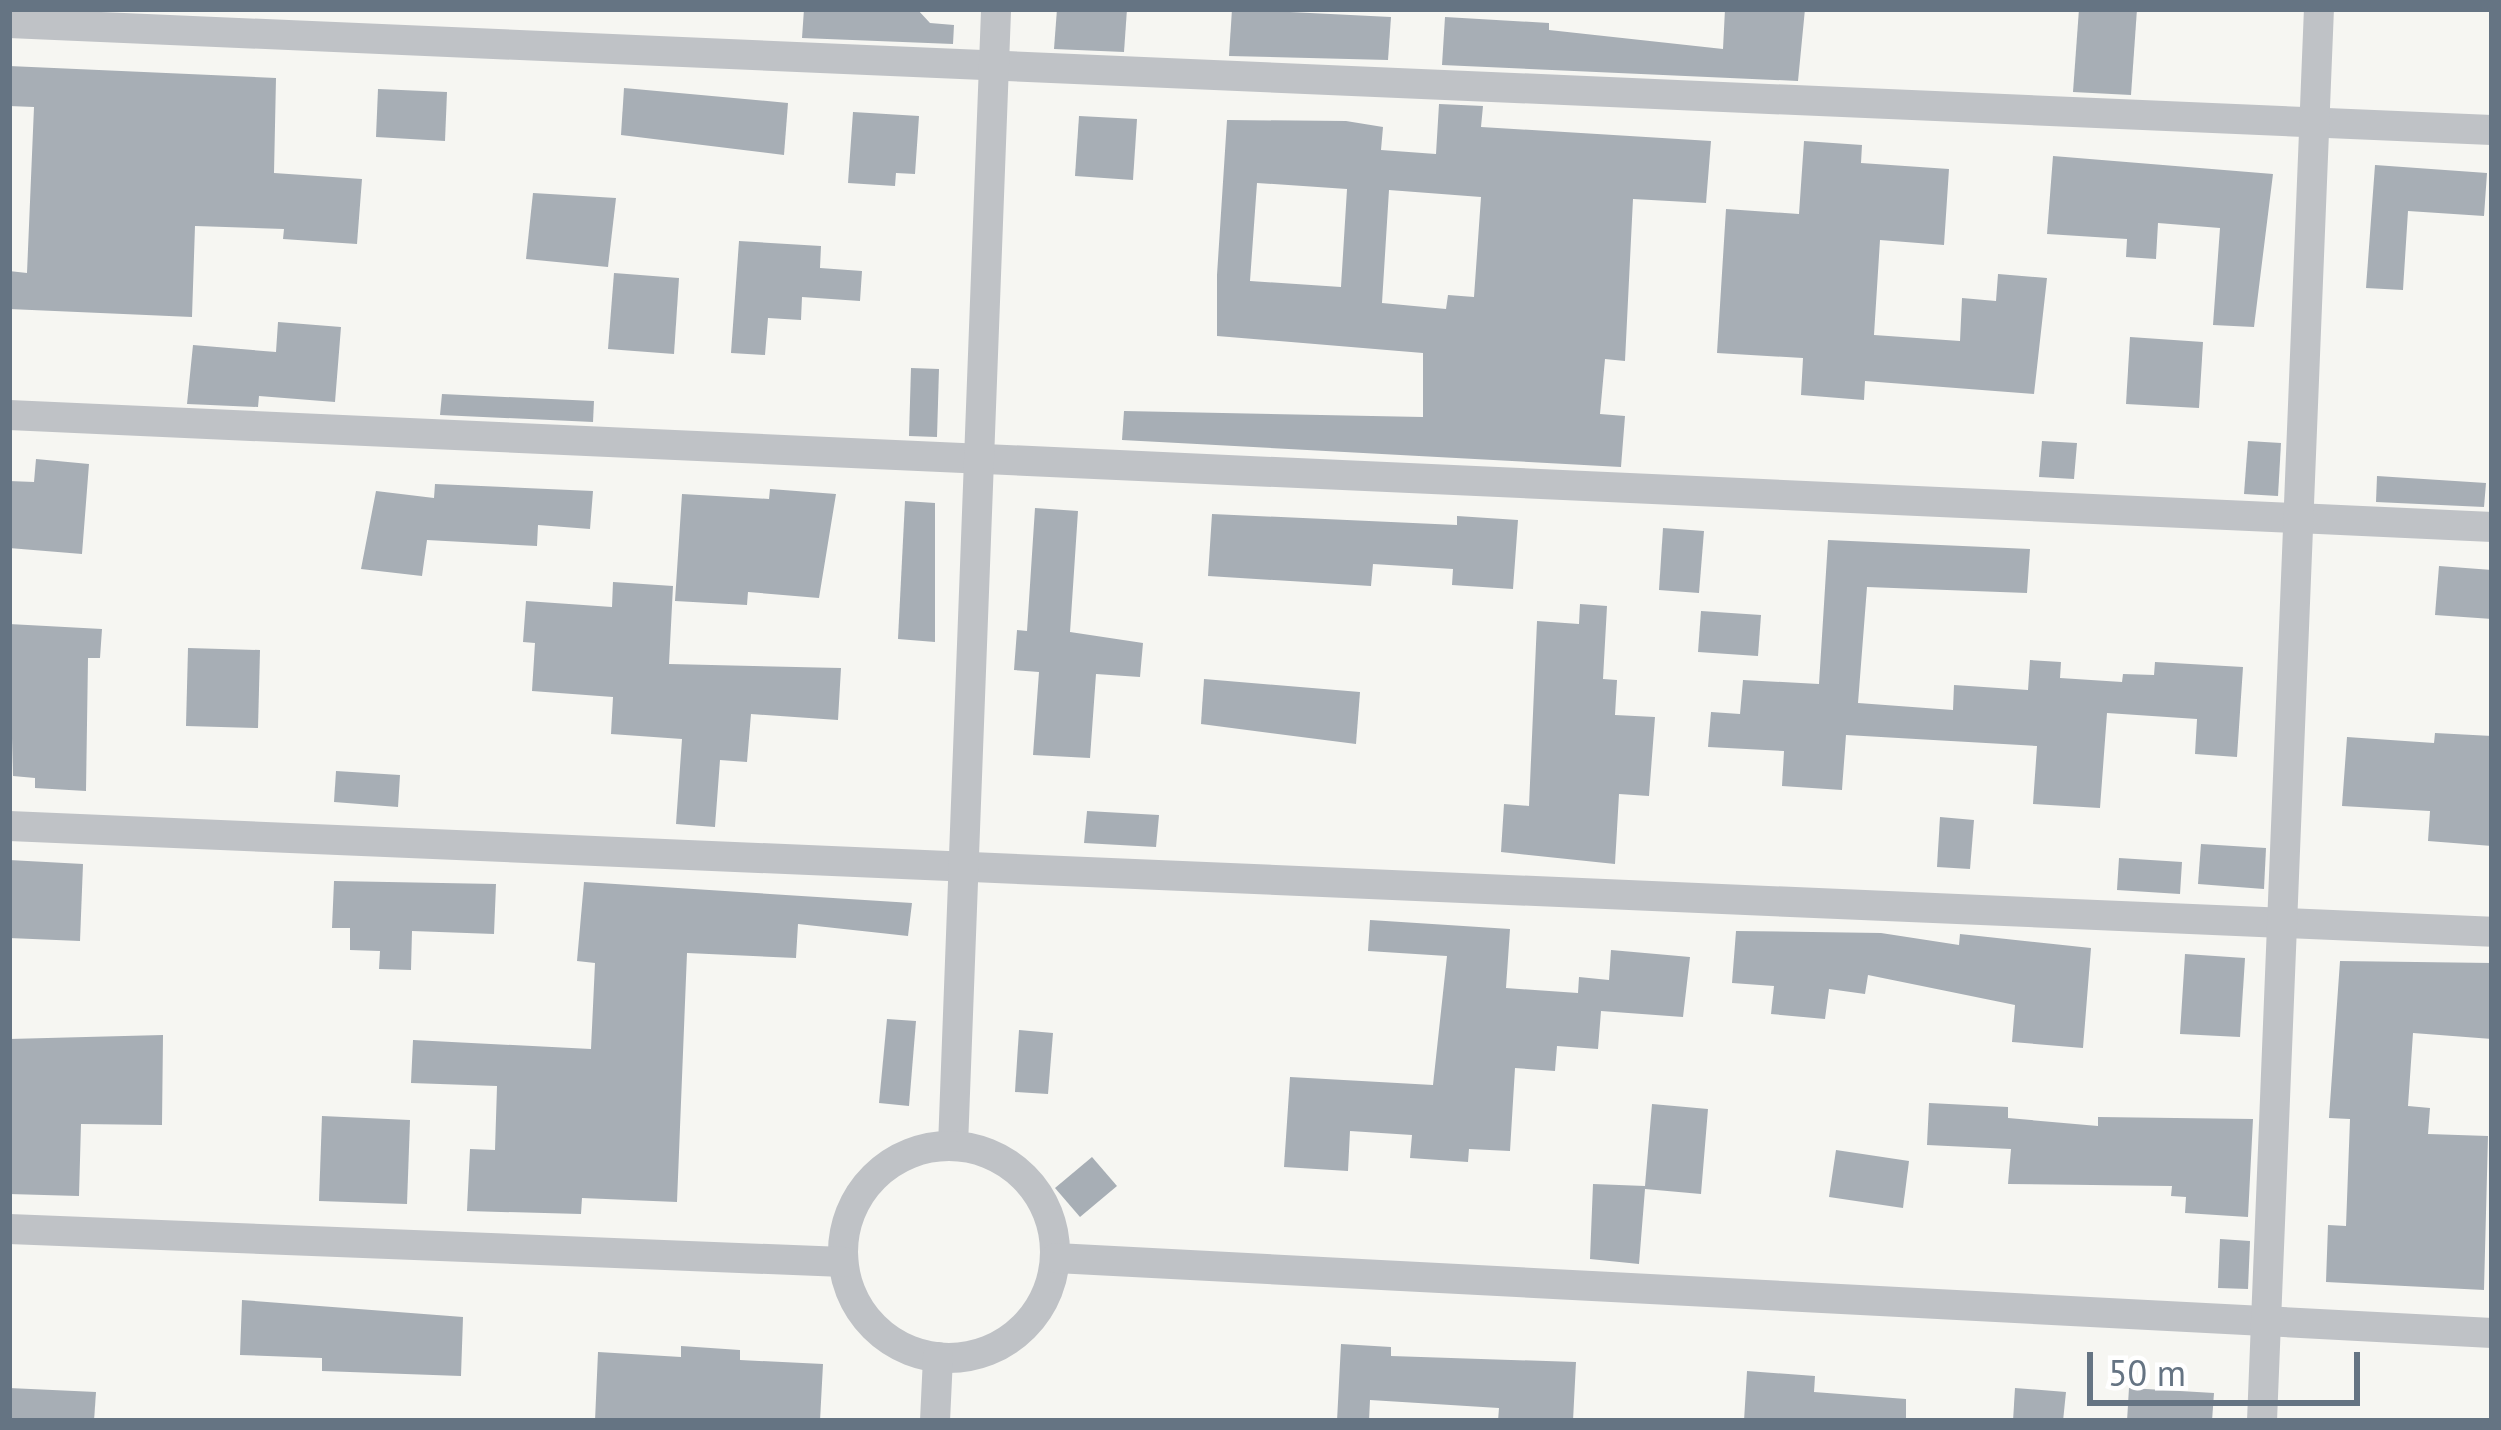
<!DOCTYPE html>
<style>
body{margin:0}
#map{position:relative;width:2501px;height:1430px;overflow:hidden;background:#f6f6f2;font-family:"PT Sans",sans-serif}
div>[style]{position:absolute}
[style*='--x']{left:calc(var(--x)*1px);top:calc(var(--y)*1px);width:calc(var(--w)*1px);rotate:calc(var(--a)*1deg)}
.building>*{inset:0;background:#a7aeb5}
.minor>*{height:30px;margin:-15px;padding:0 15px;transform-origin:15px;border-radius:15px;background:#bfc2c6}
.minor>.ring{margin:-15px;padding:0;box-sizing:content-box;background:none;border:30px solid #bfc2c6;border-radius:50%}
span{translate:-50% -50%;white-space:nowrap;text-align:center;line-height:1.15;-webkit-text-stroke:12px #fff;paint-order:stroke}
.frame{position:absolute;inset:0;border:12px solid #657483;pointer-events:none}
.scale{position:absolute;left:2087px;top:1352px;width:273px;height:54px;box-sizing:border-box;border:6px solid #657483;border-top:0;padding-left:15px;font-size:36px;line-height:42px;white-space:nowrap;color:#657483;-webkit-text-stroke:9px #fff;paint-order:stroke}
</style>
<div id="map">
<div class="building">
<i style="clip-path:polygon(804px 9px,917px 9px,930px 23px,954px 25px,953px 44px,802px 38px)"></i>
<i style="clip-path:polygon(1057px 9px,1127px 9px,1124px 52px,1054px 49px)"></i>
<i style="clip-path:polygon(1232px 9px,1391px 17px,1388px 60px,1229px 56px)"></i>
<i style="clip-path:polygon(1725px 9px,1805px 9px,1798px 81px,1442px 65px,1445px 17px,1549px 23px,1549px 30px,1723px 49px)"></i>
<i style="clip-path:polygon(2079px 9px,2137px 9px,2131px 95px,2073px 92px)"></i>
<i style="clip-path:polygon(9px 66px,276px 78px,274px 173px,362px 179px,357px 244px,283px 239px,284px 229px,195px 226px,192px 317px,9px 309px,9px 271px,27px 273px,34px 107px,9px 106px)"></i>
<i style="clip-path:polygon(624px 88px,788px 103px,784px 155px,621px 135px)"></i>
<i style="clip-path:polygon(378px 89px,447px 92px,445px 141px,376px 137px)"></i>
<i style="clip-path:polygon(evenodd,1439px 104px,1483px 106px,1481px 127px,1711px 141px,1706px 203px,1633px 199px,1625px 361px,1605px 359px,1600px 414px,1625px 416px,1621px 467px,1122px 440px,1124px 411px,1423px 417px,1423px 353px,1217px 336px,1217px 275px,1227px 120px,1346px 121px,1383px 127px,1381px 150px,1436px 154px,1439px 104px,1257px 183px,1347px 189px,1341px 287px,1250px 281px,1257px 183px,1439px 104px,1389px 190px,1481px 197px,1474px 297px,1448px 295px,1446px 309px,1382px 303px,1389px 190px)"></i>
<i style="clip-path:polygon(853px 112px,919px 116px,915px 174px,896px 173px,895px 186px,848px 183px)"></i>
<i style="clip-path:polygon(1079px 116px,1137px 119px,1133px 180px,1075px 176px)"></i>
<i style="clip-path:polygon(1804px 141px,1862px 145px,1861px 163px,1949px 169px,1944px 245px,1880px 240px,1874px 335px,1960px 341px,1962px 298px,1996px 301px,1998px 274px,2047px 278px,2034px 394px,1865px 381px,1864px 400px,1801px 395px,1803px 358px,1717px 353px,1726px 209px,1799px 214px)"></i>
<i style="clip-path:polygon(2053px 156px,2273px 174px,2254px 327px,2213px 325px,2220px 228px,2158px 223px,2156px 259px,2126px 257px,2127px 239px,2047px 234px)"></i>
<i style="clip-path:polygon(2375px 165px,2487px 173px,2484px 216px,2408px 211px,2403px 290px,2366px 288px)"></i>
<i style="clip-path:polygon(533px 193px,616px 198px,608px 267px,526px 259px)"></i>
<i style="clip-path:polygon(739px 241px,821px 246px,820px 268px,862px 271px,860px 301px,802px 297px,801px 320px,768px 318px,765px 355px,731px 353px)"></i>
<i style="clip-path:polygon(614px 273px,679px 278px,674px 354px,608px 349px)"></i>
<i style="clip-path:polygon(278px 322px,341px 327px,335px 402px,259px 396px,258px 407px,187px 404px,193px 345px,276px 352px)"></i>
<i style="clip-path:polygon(2130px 337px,2203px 342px,2199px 408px,2126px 404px)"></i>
<i style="clip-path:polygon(911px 368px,939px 369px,937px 437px,909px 436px)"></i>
<i style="clip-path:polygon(442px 394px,594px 401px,593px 422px,440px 415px)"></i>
<i style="clip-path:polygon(2042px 441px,2077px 443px,2074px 479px,2039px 477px)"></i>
<i style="clip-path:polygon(2248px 441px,2281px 443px,2278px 496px,2244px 494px)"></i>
<i style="clip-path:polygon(36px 459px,89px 464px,82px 554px,9px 548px,9px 481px,34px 482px)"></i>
<i style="clip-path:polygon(2377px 476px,2486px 483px,2484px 507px,2376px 502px)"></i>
<i style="clip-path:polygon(435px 484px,593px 491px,590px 529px,538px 525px,537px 546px,427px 540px,422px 576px,361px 569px,376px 491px,434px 498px)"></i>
<i style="clip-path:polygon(770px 489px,836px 494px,819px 598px,748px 592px,747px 605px,675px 601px,682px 494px,769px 499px)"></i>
<i style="clip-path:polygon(905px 501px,935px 503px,935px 642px,898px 639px)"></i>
<i style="clip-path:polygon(1035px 508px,1078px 511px,1070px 632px,1143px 643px,1140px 677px,1096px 674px,1090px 758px,1033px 755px,1039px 672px,1014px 670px,1017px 630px,1027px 631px)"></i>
<i style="clip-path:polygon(1212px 514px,1457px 525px,1457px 516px,1518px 520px,1513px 589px,1452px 585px,1453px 569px,1373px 564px,1371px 586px,1208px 576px)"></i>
<i style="clip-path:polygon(1663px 528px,1704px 531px,1699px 593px,1659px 590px)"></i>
<i style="clip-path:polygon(1828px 540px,2030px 549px,2027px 593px,1867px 587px,1858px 703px,1953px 710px,1954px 685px,2028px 690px,2030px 660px,2061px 662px,2060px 678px,2122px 682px,2123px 674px,2154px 675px,2155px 662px,2243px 667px,2237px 757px,2195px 754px,2197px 719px,2107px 713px,2100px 808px,2033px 804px,2037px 746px,1846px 735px,1842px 790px,1782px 786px,1784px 751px,1708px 747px,1711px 712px,1740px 714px,1743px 680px,1819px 684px)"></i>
<i style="clip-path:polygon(2439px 566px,2492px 570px,2492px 619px,2435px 615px)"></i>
<i style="clip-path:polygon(613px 582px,673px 586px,669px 664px,841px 668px,838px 720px,751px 714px,747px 762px,720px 760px,715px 827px,676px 824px,682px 739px,611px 734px,613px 697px,532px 691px,535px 643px,523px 642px,526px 601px,612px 607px)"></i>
<i style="clip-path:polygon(1580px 604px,1607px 606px,1603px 679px,1617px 680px,1615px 715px,1655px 717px,1649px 796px,1619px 794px,1615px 864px,1501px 852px,1504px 804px,1529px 806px,1537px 621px,1579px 624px)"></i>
<i style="clip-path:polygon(1701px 611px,1761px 615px,1758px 656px,1698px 652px)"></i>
<i style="clip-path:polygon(9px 624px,102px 629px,100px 658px,88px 658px,86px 791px,35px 788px,35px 778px,13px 776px)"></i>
<i style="clip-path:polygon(188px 648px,260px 650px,258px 728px,186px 726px)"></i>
<i style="clip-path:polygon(1204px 679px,1360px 692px,1356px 744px,1201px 724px)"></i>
<i style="clip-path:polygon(2435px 733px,2492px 736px,2492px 846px,2428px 841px,2430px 811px,2342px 806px,2347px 737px,2434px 743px)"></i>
<i style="clip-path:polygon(336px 771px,400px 775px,398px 807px,334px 802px)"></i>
<i style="clip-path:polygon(1087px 811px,1159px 815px,1156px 847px,1084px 843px)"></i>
<i style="clip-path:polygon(1940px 817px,1974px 820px,1970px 869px,1937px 867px)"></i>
<i style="clip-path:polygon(2201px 844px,2266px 848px,2264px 889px,2198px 884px)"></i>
<i style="clip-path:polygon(2119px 858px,2182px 862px,2180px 894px,2117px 890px)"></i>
<i style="clip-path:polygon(9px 860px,83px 864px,80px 941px,9px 938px)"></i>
<i style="clip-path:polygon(334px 881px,496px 884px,494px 934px,412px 931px,411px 970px,379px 969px,380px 951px,350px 950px,350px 928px,332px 928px)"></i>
<i style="clip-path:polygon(584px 882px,912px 903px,908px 936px,798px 924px,796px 958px,687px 953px,677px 1202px,582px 1198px,581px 1214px,467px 1211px,470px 1149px,495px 1150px,497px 1086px,411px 1083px,413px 1040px,591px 1049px,595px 963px,577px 961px)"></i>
<i style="clip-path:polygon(1370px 920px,1510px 929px,1506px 988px,1578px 993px,1579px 977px,1609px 980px,1611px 950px,1690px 957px,1683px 1017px,1601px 1011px,1598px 1049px,1557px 1046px,1555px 1071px,1515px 1068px,1510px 1151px,1469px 1149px,1468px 1162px,1410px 1158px,1412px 1135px,1350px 1131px,1348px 1171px,1284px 1167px,1290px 1077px,1433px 1085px,1447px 956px,1368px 951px)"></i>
<i style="clip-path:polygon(1736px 931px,1881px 933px,1959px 945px,1960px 934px,2091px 948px,2083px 1048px,2012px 1042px,2015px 1005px,1868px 975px,1865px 994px,1829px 989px,1825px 1019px,1771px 1014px,1774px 986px,1732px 983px)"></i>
<i style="clip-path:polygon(2185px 954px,2245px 958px,2240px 1037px,2180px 1034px)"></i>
<i style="clip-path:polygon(2340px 961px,2492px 963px,2492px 1039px,2413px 1033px,2408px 1106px,2430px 1108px,2428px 1134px,2488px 1136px,2484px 1290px,2326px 1282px,2328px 1225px,2346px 1226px,2350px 1119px,2329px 1118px)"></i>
<i style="clip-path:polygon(887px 1019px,916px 1021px,909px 1106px,879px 1103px)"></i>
<i style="clip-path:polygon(1019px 1030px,1053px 1033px,1048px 1094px,1015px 1092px)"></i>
<i style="clip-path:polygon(163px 1035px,162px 1125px,81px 1124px,79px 1196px,9px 1194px,9px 1039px)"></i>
<i style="clip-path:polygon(1929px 1103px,2008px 1107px,2008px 1118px,2098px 1126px,2098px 1117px,2253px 1119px,2248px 1217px,2185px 1213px,2186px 1197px,2171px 1196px,2172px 1186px,2008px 1184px,2011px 1149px,1927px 1145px)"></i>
<i style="clip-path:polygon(1652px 1104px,1708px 1109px,1701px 1194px,1645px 1189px,1639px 1264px,1590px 1259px,1593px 1184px,1645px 1186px)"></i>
<i style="clip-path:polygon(322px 1116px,410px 1120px,407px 1204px,319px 1201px)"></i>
<i style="clip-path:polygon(1836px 1150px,1909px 1161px,1903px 1208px,1829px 1197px)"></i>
<i style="clip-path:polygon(1092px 1157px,1117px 1186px,1080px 1217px,1055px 1188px)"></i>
<i style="clip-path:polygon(2220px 1239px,2250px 1241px,2248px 1289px,2218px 1288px)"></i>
<i style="clip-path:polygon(242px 1300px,463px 1317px,461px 1376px,322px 1371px,322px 1358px,240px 1355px)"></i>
<i style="clip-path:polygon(1341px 1344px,1391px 1347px,1391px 1356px,1576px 1362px,1573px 1421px,1498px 1421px,1499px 1408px,1370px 1400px,1369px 1421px,1337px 1421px)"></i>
<i style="clip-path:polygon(681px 1346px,740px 1350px,740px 1360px,823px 1364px,820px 1421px,595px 1421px,598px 1352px,681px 1357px)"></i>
<i style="clip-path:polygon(1747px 1371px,1815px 1376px,1814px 1392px,1906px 1399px,1906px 1421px,1744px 1421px)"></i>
<i style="clip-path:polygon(9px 1388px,96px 1392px,94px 1421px,9px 1421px)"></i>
<i style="clip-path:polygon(2015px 1388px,2066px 1392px,2063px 1421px,2013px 1421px)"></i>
<i style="clip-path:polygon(2129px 1388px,2214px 1393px,2212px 1421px,2127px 1421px)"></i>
</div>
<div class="minor">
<i style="--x:9;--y:23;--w:2485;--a:2.47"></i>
<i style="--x:9;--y:415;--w:2486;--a:2.58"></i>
<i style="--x:9;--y:826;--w:2485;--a:2.44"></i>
<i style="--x:953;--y:1146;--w:1138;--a:-87.83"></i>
<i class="ring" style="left:843px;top:1146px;width:182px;height:182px"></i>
<i style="--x:9;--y:1229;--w:835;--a:2.27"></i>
<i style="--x:1056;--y:1258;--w:1438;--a:2.99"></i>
<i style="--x:935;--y:1421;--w:64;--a:-87.3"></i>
<i style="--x:2262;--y:1421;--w:1413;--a:-87.69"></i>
</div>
<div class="frame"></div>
<div class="scale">50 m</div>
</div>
